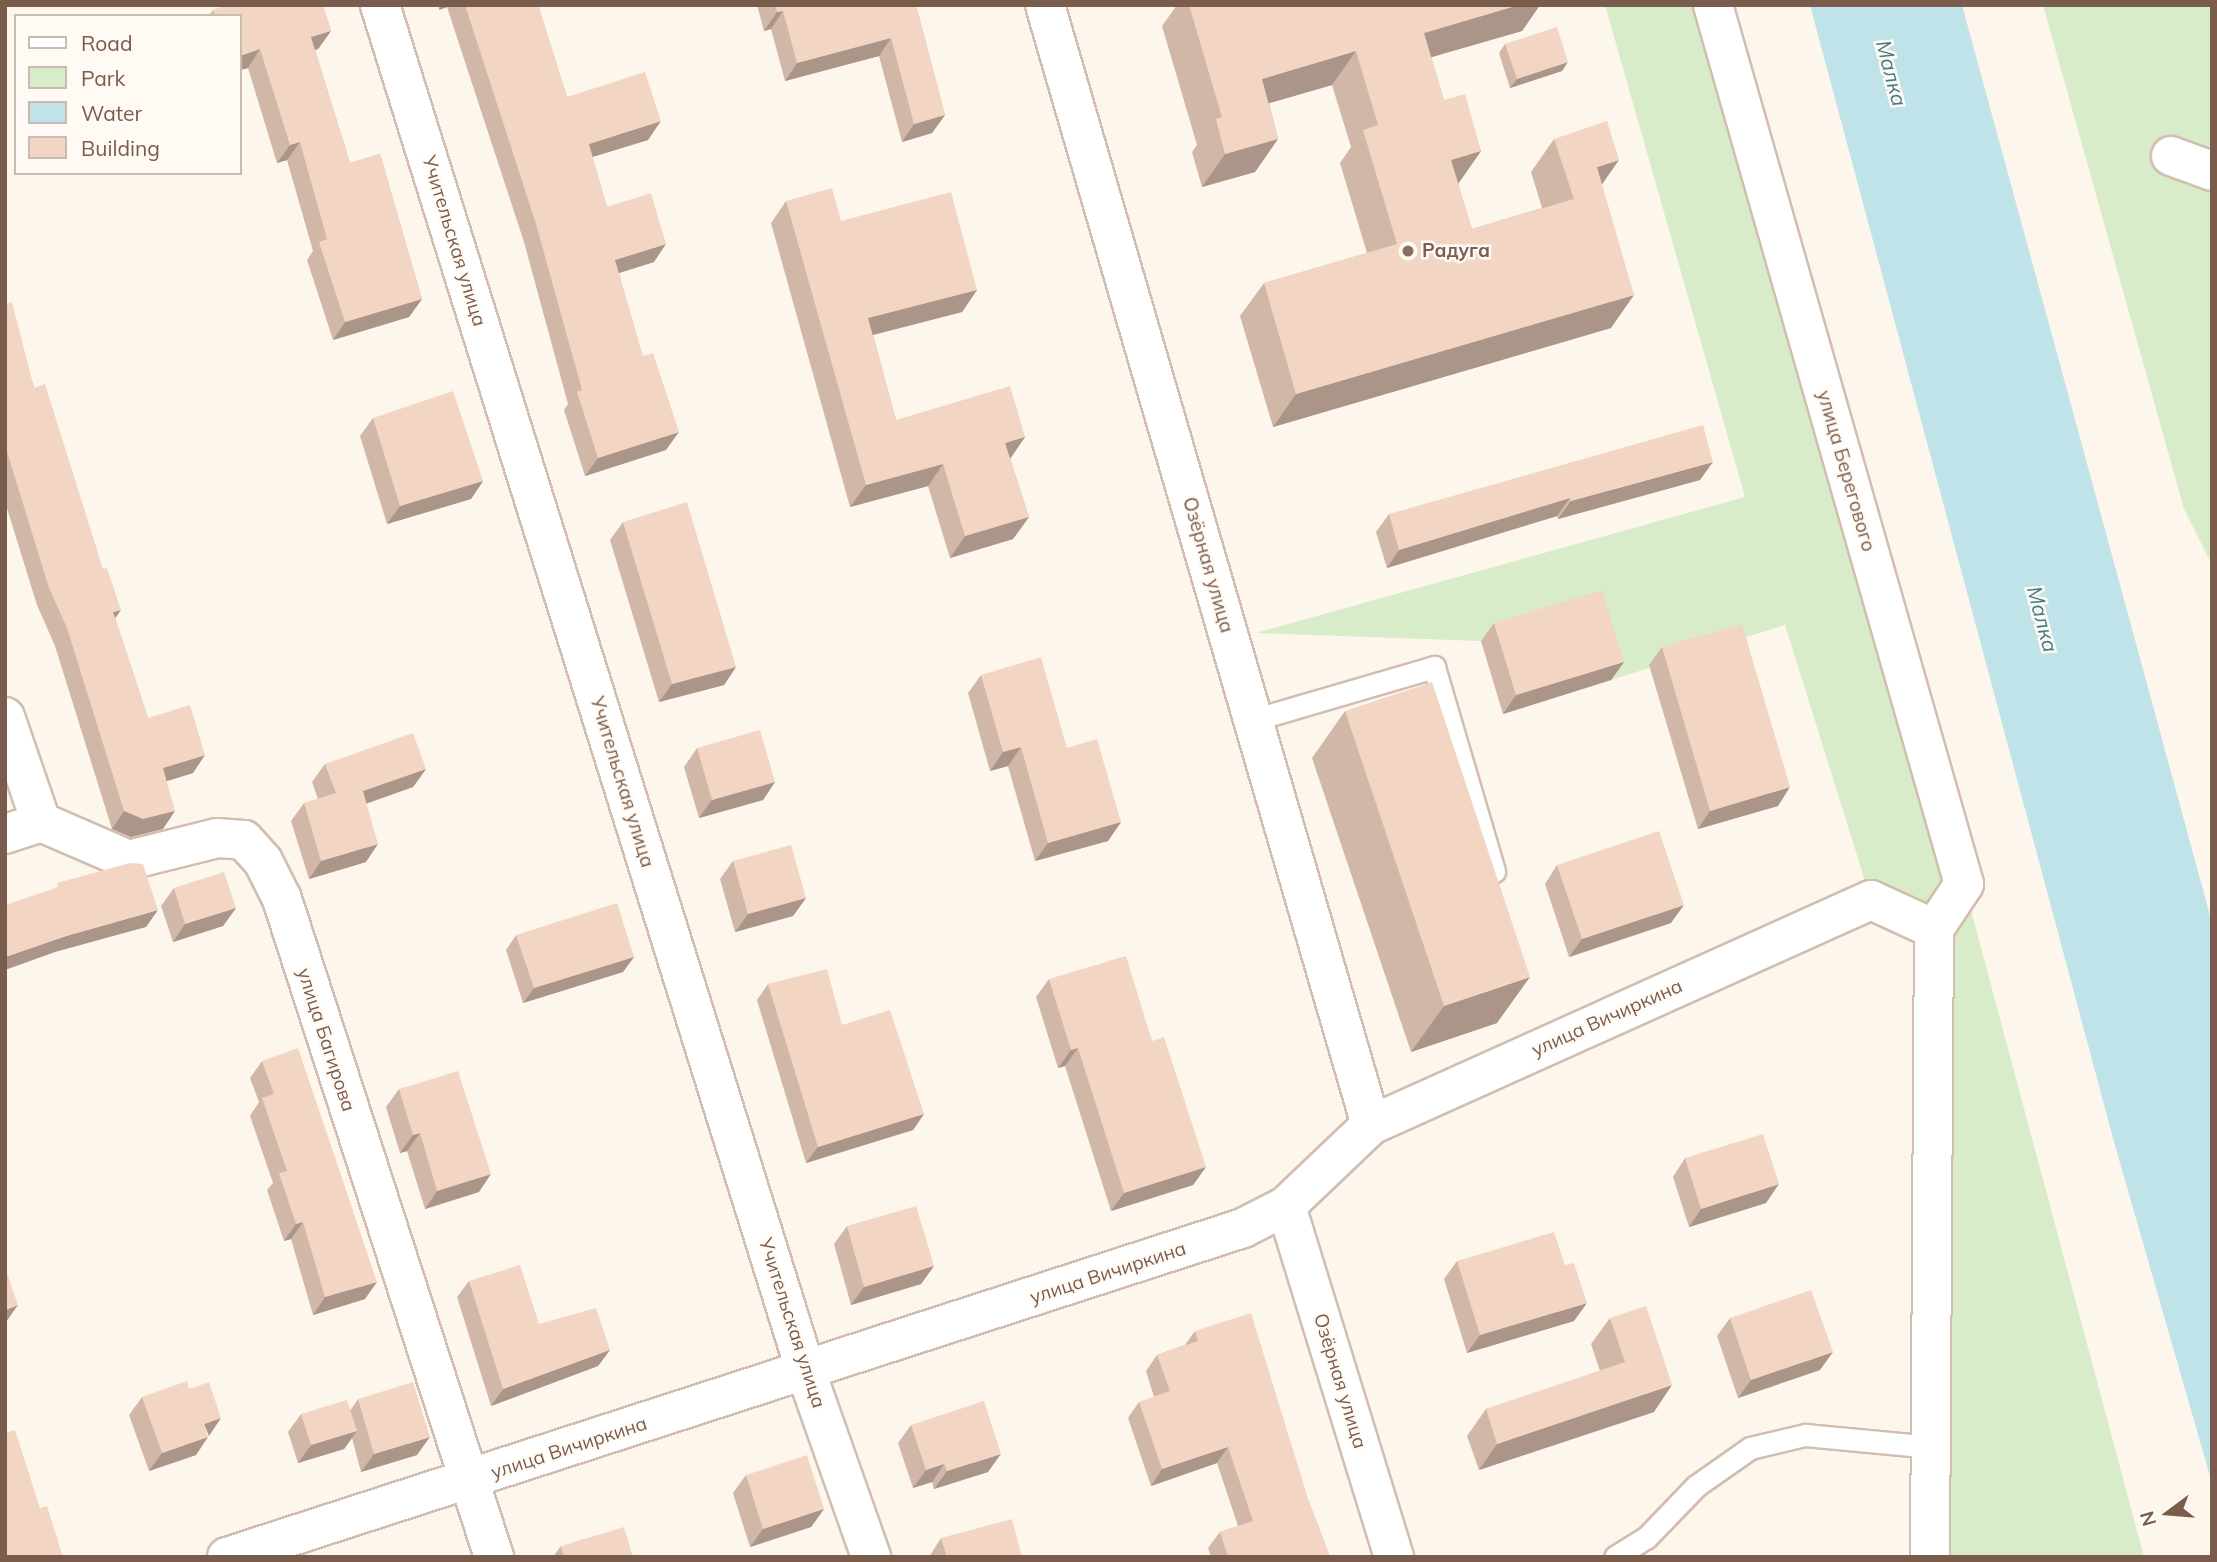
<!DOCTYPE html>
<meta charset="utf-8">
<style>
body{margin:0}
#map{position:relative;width:2217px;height:1562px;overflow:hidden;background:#fdf6ec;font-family:Mulish,sans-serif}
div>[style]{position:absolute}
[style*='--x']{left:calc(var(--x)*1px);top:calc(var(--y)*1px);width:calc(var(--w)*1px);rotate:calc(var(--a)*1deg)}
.green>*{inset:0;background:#d8ecc9}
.water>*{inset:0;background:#bfe3e8}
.roads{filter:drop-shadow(2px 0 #d1beb0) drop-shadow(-2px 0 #d1beb0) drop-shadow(0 2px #d1beb0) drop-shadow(0 -2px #d1beb0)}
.lane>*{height:21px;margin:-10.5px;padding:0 10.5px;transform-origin:10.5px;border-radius:10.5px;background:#fff}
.street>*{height:38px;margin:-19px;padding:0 19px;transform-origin:19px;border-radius:19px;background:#fff}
.wall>*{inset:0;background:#d1b7a8}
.shaded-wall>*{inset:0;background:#aa9588}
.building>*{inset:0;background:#f3d5c3}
.dots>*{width:19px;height:19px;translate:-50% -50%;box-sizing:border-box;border:4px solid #fffaf3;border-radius:50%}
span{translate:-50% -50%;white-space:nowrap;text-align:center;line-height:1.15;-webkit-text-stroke:5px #fffaf3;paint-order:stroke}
.street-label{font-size:19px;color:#7a5c4d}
.education-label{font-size:19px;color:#785e54;font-weight:700}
.left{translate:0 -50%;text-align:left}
.water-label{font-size:21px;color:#437c86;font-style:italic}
.frame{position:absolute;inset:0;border:7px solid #7a5c4d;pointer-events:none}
.legend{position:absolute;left:14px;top:14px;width:228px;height:161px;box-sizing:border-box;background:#fffaf3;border:2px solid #cabbb1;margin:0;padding:9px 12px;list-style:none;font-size:21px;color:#7a5c4d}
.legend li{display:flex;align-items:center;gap:14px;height:35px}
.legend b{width:35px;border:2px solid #cabbb1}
.north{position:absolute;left:2133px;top:1478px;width:70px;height:70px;-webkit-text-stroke:5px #fffaf3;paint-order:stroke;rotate:254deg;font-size:19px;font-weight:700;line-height:28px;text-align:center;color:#7a5c4d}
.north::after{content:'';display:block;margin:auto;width:24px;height:32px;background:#7a5c4d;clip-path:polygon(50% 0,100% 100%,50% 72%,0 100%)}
</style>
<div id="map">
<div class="green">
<i style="clip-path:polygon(1605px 5px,1713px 5px,1964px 884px,2144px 1557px,1930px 1557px,1934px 930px,1871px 900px,1785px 625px,1611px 680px,1589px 608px,1481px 641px,1256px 633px,1745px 497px)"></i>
<i style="clip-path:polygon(2043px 5px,2212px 5px,2212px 565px,2184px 509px)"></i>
</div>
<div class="water">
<i style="clip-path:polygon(1810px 5px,1962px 5px,2070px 401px,2212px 923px,2212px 1483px,2114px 1142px)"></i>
</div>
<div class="roads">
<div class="lane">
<i style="--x:1253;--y:720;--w:189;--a:-16.3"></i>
<i style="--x:1434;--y:667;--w:213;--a:73.6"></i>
<i style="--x:1615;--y:1557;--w:36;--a:-32"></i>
<i style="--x:1646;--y:1538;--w:72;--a:-46.1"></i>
<i style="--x:1696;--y:1486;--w:66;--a:-35.1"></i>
<i style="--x:1750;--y:1448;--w:57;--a:-13.3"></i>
<i style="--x:1805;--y:1435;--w:128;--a:5.4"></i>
</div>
<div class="street">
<i style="--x:380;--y:5;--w:1432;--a:72.69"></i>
<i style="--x:806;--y:1372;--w:196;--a:70.6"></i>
<i style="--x:1045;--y:5;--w:1166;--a:73.77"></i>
<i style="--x:1713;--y:5;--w:914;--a:74.06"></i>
<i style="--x:1964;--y:884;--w:54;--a:123.7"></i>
<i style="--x:2171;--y:156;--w:44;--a:20.1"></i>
<i style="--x:5;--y:717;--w:111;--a:71.1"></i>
<i style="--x:41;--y:822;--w:96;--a:23.4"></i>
<i style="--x:129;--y:860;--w:91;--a:-14"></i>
<i style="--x:217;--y:838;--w:27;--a:4"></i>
<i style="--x:244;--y:840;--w:28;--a:48"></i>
<i style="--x:263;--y:861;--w:42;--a:63.4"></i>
<i style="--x:282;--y:899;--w:691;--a:72.14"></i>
<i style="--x:5;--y:834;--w:38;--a:-18"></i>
<i style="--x:1286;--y:1206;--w:367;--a:72.9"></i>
<i style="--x:227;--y:1557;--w:1068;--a:-17.94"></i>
<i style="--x:1243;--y:1228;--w:48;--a:-27.1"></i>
<i style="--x:1286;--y:1206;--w:117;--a:-43.6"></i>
<i style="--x:1371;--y:1125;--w:548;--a:-24.23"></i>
<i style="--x:1871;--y:900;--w:69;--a:24.7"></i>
<i style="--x:1930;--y:1557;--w:628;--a:-89.64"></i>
</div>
</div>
<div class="wall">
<i style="clip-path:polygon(228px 5px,287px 5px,288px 7px,295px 5px,323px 5px,331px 31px,318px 49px,315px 50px,350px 163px,380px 154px,422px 299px,409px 317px,333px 340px,307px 260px,313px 251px,287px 160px,277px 163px,248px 68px,240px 70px,240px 16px,209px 16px,213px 10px)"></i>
<i style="clip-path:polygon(438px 5px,538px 5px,567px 97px,648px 140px,592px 157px,607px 207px,654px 262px,619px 273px,666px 450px,585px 476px,564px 410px,568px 404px,524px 242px,447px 7px,439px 10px)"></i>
<i style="clip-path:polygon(757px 5px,916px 5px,945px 115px,932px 133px,902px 142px,879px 56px,785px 81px,771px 29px,764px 31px)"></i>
<i style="clip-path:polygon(1177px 5px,1540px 5px,1522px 31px,1431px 57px,1444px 100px,1481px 151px,1458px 184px,1472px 229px,1542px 208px,1531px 172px,1554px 139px,1602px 184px,1611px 328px,1273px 427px,1240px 316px,1264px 283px,1367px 253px,1340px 163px,1351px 147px,1332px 85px,1269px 103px,1278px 139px,1255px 172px,1202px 187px,1192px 152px,1197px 145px,1162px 26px)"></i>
<i style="clip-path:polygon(1505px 44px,1562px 71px,1510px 88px,1499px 53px)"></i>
<i style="clip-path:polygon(786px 201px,841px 221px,977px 290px,962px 312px,873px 335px,896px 420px,1025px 437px,1010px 458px,1029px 517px,1013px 539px,950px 558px,928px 486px,850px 507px,771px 223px)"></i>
<i style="clip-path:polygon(5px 304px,115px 618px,148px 718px,193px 773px,167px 781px,163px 829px,131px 837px,112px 829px,55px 646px,37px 605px,5px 502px)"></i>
<i style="clip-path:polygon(373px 418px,483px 481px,471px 499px,387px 524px,360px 436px)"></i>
<i style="clip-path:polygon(1700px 480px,1558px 519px,1557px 516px,1387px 568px,1376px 532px,1389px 514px)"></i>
<i style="clip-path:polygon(623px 522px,736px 667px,724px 685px,659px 702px,610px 540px)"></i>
<i style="clip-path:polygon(1494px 623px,1624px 662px,1611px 680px,1503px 714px,1481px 641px)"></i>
<i style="clip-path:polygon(1662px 647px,1778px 806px,1698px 829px,1649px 665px)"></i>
<i style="clip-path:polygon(981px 675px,1067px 748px,1121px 822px,1108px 841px,1035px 861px,1008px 766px,990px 771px,968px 693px)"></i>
<i style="clip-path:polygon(1345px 711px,1497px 1023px,1411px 1052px,1312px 758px)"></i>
<i style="clip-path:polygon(697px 748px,775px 782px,763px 800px,699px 818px,684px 767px)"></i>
<i style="clip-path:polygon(325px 764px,426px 769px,413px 787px,366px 804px,366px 862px,309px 879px,291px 821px,304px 803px,318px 799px,312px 782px)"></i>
<i style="clip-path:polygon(733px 861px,806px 898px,793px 916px,735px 932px,720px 879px)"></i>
<i style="clip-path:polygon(1557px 865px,1671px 923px,1569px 957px,1545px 884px)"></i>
<i style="clip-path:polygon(174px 888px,236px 908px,223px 926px,173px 942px,161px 906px)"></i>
<i style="clip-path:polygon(516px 935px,634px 957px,623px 972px,523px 1003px,506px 950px)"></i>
<i style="clip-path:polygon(1049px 979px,1206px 1167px,1193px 1185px,1111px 1211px,1065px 1066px,1058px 1068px,1036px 997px)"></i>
<i style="clip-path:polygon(768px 984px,842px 1025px,924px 1114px,913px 1130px,806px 1163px,757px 1000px)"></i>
<i style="clip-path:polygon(262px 1061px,365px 1299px,313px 1315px,291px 1239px,284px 1241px,267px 1190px,273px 1183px,250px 1116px,259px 1102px,250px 1078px)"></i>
<i style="clip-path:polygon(399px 1089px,479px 1192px,425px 1209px,407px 1151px,400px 1153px,386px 1107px)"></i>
<i style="clip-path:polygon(1685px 1158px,1766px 1203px,1689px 1227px,1673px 1177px)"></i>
<i style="clip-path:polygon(847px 1226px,934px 1266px,921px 1284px,851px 1305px,834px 1244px)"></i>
<i style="clip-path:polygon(1457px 1261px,1574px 1321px,1467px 1353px,1444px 1279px)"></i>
<i style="clip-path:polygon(469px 1281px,539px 1324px,610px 1350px,598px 1366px,491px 1406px,457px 1297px)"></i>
<i style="clip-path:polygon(1610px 1318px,1654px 1412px,1479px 1470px,1467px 1436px,1486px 1409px,1600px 1371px,1591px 1344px)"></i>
<i style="clip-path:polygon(1730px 1318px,1820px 1370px,1738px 1398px,1717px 1336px)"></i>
<i style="clip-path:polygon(1195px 1331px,1309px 1502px,1330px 1557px,1211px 1557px,1208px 1548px,1220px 1532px,1238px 1526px,1217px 1463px,1151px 1486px,1128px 1418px,1139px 1402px,1154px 1397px,1146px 1371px,1157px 1355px,1185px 1345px)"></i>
<i style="clip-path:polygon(142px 1397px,208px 1436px,196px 1455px,149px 1471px,129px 1415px)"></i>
<i style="clip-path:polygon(358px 1399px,417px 1455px,361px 1472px,352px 1438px,344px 1449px,298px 1463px,288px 1432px,301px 1414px,350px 1411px)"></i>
<i style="clip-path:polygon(911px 1425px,988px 1472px,934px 1489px,932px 1482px,913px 1488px,898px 1443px)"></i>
<i style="clip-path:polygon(746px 1475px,824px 1509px,811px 1527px,750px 1547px,733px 1493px)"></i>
<i style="clip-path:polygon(941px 1538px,1022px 1557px,929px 1557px)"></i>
<i style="clip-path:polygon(561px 1546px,633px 1557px,553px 1557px)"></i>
</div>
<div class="shaded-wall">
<i style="clip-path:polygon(442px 5px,449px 5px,447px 7px,439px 10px)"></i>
<i style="clip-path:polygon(1519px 5px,1540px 5px,1522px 31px,1401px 66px,1424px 33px)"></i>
<i style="clip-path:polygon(783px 11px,771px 29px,764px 31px,777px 12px)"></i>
<i style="clip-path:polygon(331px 31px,318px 49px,298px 55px,311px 37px)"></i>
<i style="clip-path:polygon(891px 38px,879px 56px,785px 81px,797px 63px)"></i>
<i style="clip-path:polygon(260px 49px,248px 68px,240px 70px,240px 56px)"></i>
<i style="clip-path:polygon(1356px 51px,1332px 85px,1239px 112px,1262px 79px)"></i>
<i style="clip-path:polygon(1568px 62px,1562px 71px,1510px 88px,1517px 79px)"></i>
<i style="clip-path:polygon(945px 115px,932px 133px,902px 142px,914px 124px)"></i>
<i style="clip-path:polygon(661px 121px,648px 140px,576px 162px,589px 144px)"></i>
<i style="clip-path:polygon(1278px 139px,1255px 172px,1202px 187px,1225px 154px)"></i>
<i style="clip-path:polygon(300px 142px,287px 160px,277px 163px,290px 145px)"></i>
<i style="clip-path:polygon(1481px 151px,1458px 184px,1451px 160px)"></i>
<i style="clip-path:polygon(1619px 160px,1596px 193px,1597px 167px)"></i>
<i style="clip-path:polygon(666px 244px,654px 262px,603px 278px,615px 260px)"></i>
<i style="clip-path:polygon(977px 290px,962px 312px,853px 340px,868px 318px)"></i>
<i style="clip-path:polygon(1634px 295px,1611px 328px,1273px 427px,1296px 394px)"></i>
<i style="clip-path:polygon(422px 299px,409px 317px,333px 340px,345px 322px)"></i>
<i style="clip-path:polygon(679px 432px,666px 450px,585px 476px,598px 458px)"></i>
<i style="clip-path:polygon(1025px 437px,1010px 459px,1005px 443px)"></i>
<i style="clip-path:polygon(1713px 462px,1700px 480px,1558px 519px,1571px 501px)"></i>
<i style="clip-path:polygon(943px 464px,928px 486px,850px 507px,866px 485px)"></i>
<i style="clip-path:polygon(483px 481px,471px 499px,387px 524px,400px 506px)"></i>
<i style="clip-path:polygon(1570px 498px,1557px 516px,1387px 568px,1399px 550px)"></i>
<i style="clip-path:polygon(1029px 517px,1013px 539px,950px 558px,965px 536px)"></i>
<i style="clip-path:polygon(121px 610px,109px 627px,113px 612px)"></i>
<i style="clip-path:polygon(1624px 662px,1611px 680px,1503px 714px,1516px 695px)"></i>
<i style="clip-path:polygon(736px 667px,724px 685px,659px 702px,672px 684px)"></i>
<i style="clip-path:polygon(1021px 747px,1008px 766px,990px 771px,1003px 752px)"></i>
<i style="clip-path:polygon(205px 755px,193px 773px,151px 786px,163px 768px)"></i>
<i style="clip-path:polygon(426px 769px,413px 787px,350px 809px,363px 791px)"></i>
<i style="clip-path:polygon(775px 782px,763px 800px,699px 818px,712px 800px)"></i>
<i style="clip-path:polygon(1790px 787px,1778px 806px,1698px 829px,1710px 811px)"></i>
<i style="clip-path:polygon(124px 811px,175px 811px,163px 829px,131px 837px,112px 829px)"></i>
<i style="clip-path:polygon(1121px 822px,1108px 841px,1035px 861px,1048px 843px)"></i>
<i style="clip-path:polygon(378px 844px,366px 862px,309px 879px,321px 861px)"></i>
<i style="clip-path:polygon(806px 898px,793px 916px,735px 932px,748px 914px)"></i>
<i style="clip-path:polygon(1684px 905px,1671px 923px,1569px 957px,1582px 939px)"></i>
<i style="clip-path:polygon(236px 908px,223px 926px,173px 942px,185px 924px)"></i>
<i style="clip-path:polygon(158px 910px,146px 927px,55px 952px,5px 970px,5px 957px,66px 936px)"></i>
<i style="clip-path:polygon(634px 957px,623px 972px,523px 1003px,534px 988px)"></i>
<i style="clip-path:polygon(1530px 977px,1497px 1023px,1411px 1052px,1444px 1006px)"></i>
<i style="clip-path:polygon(1078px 1048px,1065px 1066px,1058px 1068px,1071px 1050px)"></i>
<i style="clip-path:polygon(924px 1114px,913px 1130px,806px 1163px,818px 1147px)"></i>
<i style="clip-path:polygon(420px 1133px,407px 1151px,400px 1153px,413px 1135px)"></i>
<i style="clip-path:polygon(1206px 1167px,1193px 1185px,1111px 1211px,1124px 1193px)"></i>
<i style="clip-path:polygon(491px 1174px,479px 1192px,425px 1209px,437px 1191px)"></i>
<i style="clip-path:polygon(1779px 1184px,1766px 1203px,1689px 1227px,1701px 1209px)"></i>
<i style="clip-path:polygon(303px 1222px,291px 1239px,284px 1241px,296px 1224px)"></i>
<i style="clip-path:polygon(934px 1266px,921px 1284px,851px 1305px,864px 1287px)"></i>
<i style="clip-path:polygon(377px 1282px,365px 1299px,313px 1315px,325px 1297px)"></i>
<i style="clip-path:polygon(1587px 1303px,1574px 1321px,1467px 1353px,1480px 1335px)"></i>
<i style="clip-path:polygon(18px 1305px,6px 1322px,5px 1322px,5px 1310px)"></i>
<i style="clip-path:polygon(610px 1350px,598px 1366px,491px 1406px,503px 1389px)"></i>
<i style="clip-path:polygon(1833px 1352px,1820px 1370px,1738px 1398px,1751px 1380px)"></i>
<i style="clip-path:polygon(1672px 1385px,1654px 1412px,1479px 1470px,1497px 1444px)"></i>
<i style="clip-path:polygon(221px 1418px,209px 1436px,204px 1424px)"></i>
<i style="clip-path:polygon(357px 1431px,344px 1449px,298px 1463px,311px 1445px)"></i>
<i style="clip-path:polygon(208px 1437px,196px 1455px,149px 1471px,162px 1453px)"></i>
<i style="clip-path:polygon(430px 1437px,417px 1455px,361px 1472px,374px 1454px)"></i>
<i style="clip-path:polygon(1228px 1447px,1217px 1463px,1151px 1486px,1162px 1469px)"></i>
<i style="clip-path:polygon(1001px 1454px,988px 1472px,934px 1489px,947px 1471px)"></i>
<i style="clip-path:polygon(944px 1464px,932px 1482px,913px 1488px,926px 1470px)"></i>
<i style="clip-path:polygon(824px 1509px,811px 1527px,750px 1547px,763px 1529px)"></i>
</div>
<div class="building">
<i style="clip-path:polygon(228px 5px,287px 5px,288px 7px,295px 5px,323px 5px,331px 31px,311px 37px,350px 163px,380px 154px,422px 299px,345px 322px,319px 242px,327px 239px,300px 142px,290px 145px,260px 49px,240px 56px,240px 16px,215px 16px,213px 10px)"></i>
<i style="clip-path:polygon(465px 5px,538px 5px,567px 97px,645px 72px,661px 121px,589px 144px,607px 207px,651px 193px,666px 244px,615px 260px,643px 356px,653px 353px,679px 432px,598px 458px,577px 392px,582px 390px,536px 224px)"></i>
<i style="clip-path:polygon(775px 5px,916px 5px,945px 115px,914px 124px,891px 38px,797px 63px,783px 11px,777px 12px)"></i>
<i style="clip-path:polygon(1189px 5px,1519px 5px,1424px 33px,1444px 100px,1465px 94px,1481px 151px,1451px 160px,1472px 229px,1574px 199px,1554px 139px,1607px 121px,1619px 160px,1597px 167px,1634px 295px,1296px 394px,1264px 283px,1397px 244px,1363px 130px,1378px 125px,1356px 51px,1262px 79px,1278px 139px,1225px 154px,1216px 119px,1222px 117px)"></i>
<i style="clip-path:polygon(1557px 27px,1568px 62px,1517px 79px,1505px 44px)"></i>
<i style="clip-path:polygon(832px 188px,841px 221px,951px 192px,977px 290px,868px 318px,896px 420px,1010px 386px,1025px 437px,1005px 443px,1029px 517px,965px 536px,943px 464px,866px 485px,786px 201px)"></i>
<i style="clip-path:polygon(12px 302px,34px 388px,45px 384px,103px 569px,107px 568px,121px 610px,113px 612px,148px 718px,190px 705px,205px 755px,163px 768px,175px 811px,143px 819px,124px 811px,67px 628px,49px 588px,5px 445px,5px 304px)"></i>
<i style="clip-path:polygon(453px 391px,483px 481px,400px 506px,373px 418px)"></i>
<i style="clip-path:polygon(1703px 425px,1713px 462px,1571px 501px,1570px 498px,1399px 550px,1389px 514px)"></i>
<i style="clip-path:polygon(687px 502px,736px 667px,672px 684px,623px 522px)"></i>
<i style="clip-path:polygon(1602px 590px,1624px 662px,1516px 695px,1494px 623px)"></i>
<i style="clip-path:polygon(1742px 624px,1790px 787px,1710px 811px,1662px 647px)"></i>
<i style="clip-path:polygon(1041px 657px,1067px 748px,1097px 739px,1121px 822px,1048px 843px,1021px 747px,1003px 752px,981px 675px)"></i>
<i style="clip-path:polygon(1432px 682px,1530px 977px,1444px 1006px,1345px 711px)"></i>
<i style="clip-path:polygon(760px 730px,775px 782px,712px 800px,697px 748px)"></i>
<i style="clip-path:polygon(413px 733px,426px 769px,363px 791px,378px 844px,321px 861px,304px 803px,336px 793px,325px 764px)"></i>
<i style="clip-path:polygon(1659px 831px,1684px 905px,1582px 939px,1557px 865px)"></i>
<i style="clip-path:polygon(791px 845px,806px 898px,748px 914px,733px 861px)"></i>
<i style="clip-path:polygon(130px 863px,143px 864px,158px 910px,66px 936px,5px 957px,5px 905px,58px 887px,57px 883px)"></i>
<i style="clip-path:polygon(224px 872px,236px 908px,185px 924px,174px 888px)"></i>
<i style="clip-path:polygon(617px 903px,634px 957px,534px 988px,516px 935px)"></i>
<i style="clip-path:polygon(1126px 956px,1152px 1041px,1164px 1037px,1206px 1167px,1124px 1193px,1078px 1048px,1071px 1050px,1049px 979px)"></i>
<i style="clip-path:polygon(827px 969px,842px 1025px,890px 1010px,924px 1114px,818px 1147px,768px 984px)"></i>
<i style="clip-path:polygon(298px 1048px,377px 1282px,325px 1297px,303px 1222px,296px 1224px,279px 1173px,287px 1171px,262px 1098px,274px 1094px,262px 1061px)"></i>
<i style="clip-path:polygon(458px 1071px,491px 1174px,437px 1191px,420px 1133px,413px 1135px,399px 1089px)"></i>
<i style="clip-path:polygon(1763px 1134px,1779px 1184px,1701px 1209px,1685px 1158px)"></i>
<i style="clip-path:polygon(916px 1206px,934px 1266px,864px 1287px,847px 1226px)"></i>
<i style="clip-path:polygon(1554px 1232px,1565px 1265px,1574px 1263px,1587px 1303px,1480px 1335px,1457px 1261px)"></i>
<i style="clip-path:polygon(520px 1265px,539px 1324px,596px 1308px,610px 1350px,503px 1389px,469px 1281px)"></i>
<i style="clip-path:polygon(5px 1267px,18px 1305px,5px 1310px)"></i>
<i style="clip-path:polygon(1811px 1290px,1833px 1352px,1751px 1380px,1730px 1318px)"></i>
<i style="clip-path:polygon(1646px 1306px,1672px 1385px,1497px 1444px,1486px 1409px,1625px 1362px,1610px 1318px)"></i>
<i style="clip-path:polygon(1251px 1313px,1309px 1502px,1330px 1557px,1228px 1557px,1220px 1532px,1253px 1521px,1228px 1447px,1162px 1469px,1139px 1402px,1170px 1391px,1157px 1355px,1198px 1341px,1195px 1331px)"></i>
<i style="clip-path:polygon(187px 1381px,189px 1389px,209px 1382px,221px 1418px,204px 1424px,208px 1437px,162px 1453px,142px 1397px)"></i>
<i style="clip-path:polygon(413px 1382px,430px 1437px,374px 1454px,358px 1399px)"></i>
<i style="clip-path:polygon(347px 1400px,357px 1431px,311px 1445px,301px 1414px)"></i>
<i style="clip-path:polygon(984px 1401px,1001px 1454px,947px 1471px,944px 1464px,926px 1470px,911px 1425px)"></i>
<i style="clip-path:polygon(15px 1430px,40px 1508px,47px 1506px,63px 1557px,5px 1557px,5px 1433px)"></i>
<i style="clip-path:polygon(807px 1455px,824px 1509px,763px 1529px,746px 1475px)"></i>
<i style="clip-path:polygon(1012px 1519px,1022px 1557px,947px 1557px,941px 1538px)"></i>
<i style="clip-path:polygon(624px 1527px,633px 1557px,564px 1557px,561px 1546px)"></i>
</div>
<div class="dots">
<i style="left:1408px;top:251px;background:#8d6e63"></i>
</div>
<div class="street-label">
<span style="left:454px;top:241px;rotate:73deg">Учительская улица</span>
<span style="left:1846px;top:471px;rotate:74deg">улица Берегового</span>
<span style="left:1208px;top:565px;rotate:74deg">Озёрная улица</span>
<span style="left:622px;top:782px;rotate:73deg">Учительская улица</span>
<span style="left:1607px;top:1018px;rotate:-24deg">улица Вичиркина</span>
<span style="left:326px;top:1040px;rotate:72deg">улица Багирова</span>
<span style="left:1108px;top:1273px;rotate:-18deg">улица Вичиркина</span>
<span style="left:792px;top:1323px;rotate:72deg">Учительская улица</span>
<span style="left:1340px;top:1381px;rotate:73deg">Озёрная улица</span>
<span style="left:569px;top:1448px;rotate:-18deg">улица Вичиркина</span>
</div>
<div class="education-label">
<span class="left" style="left:1422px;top:251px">Радуга</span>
</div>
<div class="water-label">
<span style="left:1892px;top:73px;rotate:75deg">Малка</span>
<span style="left:2043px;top:619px;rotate:75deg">Малка</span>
</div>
<div class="frame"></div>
<ul class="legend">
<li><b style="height:9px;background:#fff"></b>Road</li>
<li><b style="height:19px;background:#d8ecc9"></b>Park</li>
<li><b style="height:19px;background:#bfe3e8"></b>Water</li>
<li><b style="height:19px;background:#f3d5c3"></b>Building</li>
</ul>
<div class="north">N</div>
</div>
